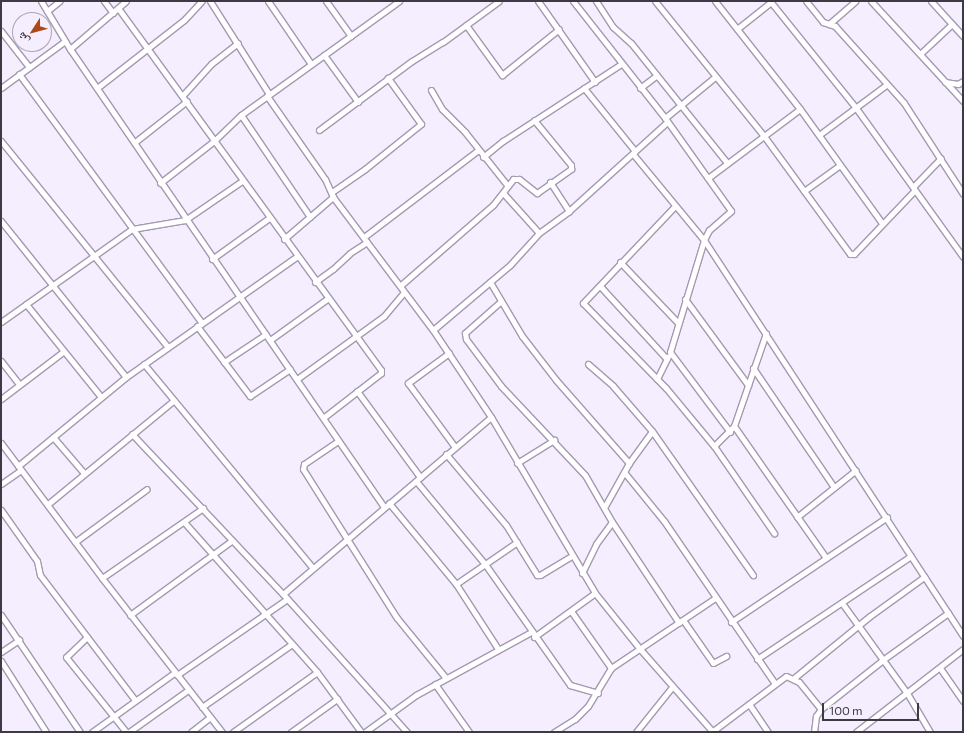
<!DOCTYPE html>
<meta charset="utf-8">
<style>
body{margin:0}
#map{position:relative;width:964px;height:733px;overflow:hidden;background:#f5eefe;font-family:Commissioner,"Noto Naskh Arabic",sans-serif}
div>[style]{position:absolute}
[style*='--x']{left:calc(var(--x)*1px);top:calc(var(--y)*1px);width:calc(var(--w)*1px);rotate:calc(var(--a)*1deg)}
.roads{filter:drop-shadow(1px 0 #a499b2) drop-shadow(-1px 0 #a499b2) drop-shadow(0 1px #a499b2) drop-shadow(0 -1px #a499b2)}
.minor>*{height:5px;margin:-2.5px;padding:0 2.5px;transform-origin:2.5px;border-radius:2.5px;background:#fff}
span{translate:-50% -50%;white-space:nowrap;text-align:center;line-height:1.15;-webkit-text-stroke:3.5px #f5eefe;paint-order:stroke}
.frame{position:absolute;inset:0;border:2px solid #3e3a44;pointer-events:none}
.north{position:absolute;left:12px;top:12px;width:40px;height:40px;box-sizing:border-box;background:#f5eefe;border:1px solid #aca6b4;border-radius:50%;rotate:234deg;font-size:11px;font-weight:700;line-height:16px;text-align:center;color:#3e3a44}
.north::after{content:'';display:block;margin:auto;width:14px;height:18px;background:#ad4919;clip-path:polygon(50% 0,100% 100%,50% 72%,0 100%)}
.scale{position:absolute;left:822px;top:703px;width:97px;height:18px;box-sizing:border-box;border:2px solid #3e3a44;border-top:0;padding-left:5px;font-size:12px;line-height:14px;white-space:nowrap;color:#3e3a44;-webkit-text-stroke:3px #f5eefe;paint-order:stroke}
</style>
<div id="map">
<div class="roads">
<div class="minor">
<i style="--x:41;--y:1;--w:56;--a:58.9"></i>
<i style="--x:104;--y:1;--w:15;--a:53"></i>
<i style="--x:126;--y:1;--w:74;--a:139.4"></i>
<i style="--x:70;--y:49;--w:555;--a:55.57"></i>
<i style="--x:210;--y:1;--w:110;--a:57.6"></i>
<i style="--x:268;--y:1;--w:76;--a:55.7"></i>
<i style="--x:326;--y:1;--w:43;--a:54.5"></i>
<i style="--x:538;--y:1;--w:99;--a:54.9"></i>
<i style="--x:573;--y:1;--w:149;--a:51.8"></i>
<i style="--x:665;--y:118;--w:114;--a:54.6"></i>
<i style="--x:731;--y:211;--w:29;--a:139"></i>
<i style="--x:709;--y:230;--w:11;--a:117"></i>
<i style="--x:704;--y:240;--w:473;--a:56.8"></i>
<i style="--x:596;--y:1;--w:31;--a:57"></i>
<i style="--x:613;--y:27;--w:24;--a:42"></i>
<i style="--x:631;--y:43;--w:154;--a:51.3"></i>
<i style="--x:655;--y:1;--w:174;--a:51.1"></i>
<i style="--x:764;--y:136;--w:146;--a:53.9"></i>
<i style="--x:850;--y:254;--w:4;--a:0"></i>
<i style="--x:854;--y:254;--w:88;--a:-46.4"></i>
<i style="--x:715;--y:1;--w:137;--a:51.8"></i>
<i style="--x:800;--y:109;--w:140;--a:54.3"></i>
<i style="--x:770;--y:1;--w:137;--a:51.2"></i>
<i style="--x:856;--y:108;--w:183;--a:54.3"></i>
<i style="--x:806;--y:1;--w:27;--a:51"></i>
<i style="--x:823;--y:22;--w:13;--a:18"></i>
<i style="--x:835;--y:26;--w:103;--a:48.1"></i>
<i style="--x:904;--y:103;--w:108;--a:57"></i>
<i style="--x:871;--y:1;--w:136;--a:47.4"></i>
<i style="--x:931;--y:1;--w:47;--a:47.6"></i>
<i style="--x:118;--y:8;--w:447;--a:54"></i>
<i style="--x:381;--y:370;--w:3;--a:90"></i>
<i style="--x:381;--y:373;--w:73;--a:142.2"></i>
<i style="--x:47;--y:11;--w:16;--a:-38"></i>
<i style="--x:829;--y:24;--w:35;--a:-41"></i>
<i style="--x:466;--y:25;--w:62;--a:54.2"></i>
<i style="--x:502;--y:75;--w:73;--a:-38.9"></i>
<i style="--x:737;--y:29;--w:43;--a:-38.5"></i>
<i style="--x:1;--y:31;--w:46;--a:52.1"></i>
<i style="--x:920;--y:54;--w:44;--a:-43.2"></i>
<i style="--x:324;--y:55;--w:58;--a:54.1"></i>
<i style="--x:19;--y:74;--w:308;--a:53.7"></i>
<i style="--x:945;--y:82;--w:13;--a:9"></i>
<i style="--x:958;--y:84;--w:6;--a:-31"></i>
<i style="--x:1;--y:88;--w:79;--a:-36.3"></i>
<i style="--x:97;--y:88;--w:110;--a:-38"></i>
<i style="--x:184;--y:20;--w:26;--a:-47"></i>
<i style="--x:584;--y:88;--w:81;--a:51"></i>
<i style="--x:640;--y:88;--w:21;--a:-37"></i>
<i style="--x:431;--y:90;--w:22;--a:60"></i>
<i style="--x:442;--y:109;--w:33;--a:45"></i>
<i style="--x:465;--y:132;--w:68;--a:51.6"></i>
<i style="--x:183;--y:95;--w:42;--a:-47.9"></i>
<i style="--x:211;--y:64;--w:34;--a:-38"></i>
<i style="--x:267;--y:96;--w:101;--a:55.1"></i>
<i style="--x:325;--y:179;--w:20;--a:66"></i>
<i style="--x:333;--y:197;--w:166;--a:53.1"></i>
<i style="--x:433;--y:330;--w:105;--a:56.3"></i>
<i style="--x:491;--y:417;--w:204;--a:59.4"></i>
<i style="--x:595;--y:593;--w:72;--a:51.2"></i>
<i style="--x:640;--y:649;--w:111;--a:48.7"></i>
<i style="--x:241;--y:115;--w:123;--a:55.9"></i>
<i style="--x:665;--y:118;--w:65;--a:-39.4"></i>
<i style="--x:319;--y:130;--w:116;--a:-36.6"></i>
<i style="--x:412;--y:61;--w:36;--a:-32"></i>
<i style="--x:443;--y:42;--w:69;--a:-36.2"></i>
<i style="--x:819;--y:135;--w:84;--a:-36.7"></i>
<i style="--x:1;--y:141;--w:264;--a:51"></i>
<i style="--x:135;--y:142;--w:66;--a:-38.3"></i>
<i style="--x:633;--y:154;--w:112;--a:50.5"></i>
<i style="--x:704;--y:240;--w:117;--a:106.9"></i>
<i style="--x:670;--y:352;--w:100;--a:53.1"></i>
<i style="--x:483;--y:157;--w:26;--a:-39"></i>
<i style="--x:503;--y:141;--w:141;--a:-33.1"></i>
<i style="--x:708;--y:178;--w:115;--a:-36.9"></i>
<i style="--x:550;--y:182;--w:35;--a:57"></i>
<i style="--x:160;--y:183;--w:68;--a:-37.9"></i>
<i style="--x:214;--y:141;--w:37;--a:-44"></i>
<i style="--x:241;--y:115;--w:195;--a:-35.8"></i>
<i style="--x:913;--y:187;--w:40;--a:-46"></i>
<i style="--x:804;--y:191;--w:44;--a:-35.8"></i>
<i style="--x:332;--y:192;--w:40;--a:-34.9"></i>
<i style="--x:365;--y:169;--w:72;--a:-38.8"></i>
<i style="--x:421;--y:124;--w:57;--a:-125.7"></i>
<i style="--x:504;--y:194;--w:52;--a:48.1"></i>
<i style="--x:675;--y:206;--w:134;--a:133.5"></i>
<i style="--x:583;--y:303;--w:119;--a:45.7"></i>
<i style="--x:666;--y:388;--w:75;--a:50.4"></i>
<i style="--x:714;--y:446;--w:106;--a:55.4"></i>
<i style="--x:1;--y:221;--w:200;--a:51.3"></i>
<i style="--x:364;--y:237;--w:142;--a:-37.3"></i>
<i style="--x:284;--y:239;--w:65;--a:-40.6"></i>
<i style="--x:212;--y:259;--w:70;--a:-35.7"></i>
<i style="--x:620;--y:262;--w:84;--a:46.4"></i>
<i style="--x:315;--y:282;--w:22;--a:-36"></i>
<i style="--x:333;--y:269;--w:23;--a:-43"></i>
<i style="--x:350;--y:253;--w:20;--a:-33"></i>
<i style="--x:490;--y:282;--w:63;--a:59.3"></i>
<i style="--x:522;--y:336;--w:56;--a:52.3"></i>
<i style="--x:556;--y:380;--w:111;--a:48.7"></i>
<i style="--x:401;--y:285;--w:122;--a:-41"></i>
<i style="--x:493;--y:205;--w:33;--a:-52"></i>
<i style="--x:513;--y:179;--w:6;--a:0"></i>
<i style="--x:519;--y:179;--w:23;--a:38"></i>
<i style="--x:537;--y:193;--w:42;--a:-35.2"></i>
<i style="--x:571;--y:169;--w:4;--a:-90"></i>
<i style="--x:571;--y:165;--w:58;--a:-129.4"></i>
<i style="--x:600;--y:286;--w:99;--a:47.5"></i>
<i style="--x:685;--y:299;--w:107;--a:53.8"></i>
<i style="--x:500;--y:302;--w:47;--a:138.5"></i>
<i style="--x:465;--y:333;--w:6;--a:81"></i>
<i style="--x:466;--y:339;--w:59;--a:53.3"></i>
<i style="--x:501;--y:386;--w:122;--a:46.7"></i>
<i style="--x:585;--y:475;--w:54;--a:60.1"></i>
<i style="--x:612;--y:522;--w:121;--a:56.4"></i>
<i style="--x:26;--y:304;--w:119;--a:51.1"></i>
<i style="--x:1;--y:322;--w:161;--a:-35.4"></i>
<i style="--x:132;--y:229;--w:54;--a:-9.6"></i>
<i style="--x:185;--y:220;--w:69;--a:-34.4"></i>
<i style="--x:197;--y:326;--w:88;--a:52.9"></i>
<i style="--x:250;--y:396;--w:48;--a:-34"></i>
<i style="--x:433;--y:330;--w:101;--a:-40.2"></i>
<i style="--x:510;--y:265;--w:43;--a:-47.8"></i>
<i style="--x:539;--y:233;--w:37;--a:-36"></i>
<i style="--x:569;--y:211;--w:132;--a:-42.2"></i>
<i style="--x:270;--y:340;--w:70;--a:-35.7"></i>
<i style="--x:449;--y:353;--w:51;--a:143.8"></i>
<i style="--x:408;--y:383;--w:79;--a:53.7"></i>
<i style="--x:1;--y:361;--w:29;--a:52"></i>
<i style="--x:224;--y:362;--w:50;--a:-33.7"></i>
<i style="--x:144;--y:364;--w:265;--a:50.4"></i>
<i style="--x:588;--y:364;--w:33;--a:41"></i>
<i style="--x:613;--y:386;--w:60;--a:49.1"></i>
<i style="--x:652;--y:431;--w:176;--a:55"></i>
<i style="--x:753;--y:368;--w:144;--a:55.8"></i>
<i style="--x:297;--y:379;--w:107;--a:-35.9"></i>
<i style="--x:384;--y:316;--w:31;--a:-50"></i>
<i style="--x:657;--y:379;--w:25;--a:-64"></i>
<i style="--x:357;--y:391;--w:107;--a:53.8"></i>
<i style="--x:1;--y:399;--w:78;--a:-37.2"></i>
<i style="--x:734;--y:426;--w:161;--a:55.1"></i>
<i style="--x:132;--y:434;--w:220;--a:46.7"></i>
<i style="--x:283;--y:594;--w:186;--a:48.1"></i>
<i style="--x:53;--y:437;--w:46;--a:49.4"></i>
<i style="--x:338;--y:441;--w:41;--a:145.9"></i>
<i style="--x:304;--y:464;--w:5;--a:101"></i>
<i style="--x:303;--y:469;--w:176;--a:57.8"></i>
<i style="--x:397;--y:618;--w:77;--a:50.8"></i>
<i style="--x:1;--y:443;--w:169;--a:53.2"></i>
<i style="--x:102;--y:578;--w:195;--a:52.1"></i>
<i style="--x:714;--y:446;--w:28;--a:-45"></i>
<i style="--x:734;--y:426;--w:98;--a:-71"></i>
<i style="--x:446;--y:454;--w:93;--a:49.8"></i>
<i style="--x:506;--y:525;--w:59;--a:58.2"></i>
<i style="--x:537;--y:575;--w:3;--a:0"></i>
<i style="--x:540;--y:575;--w:37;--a:-31"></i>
<i style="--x:517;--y:463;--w:44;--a:-31.9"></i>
<i style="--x:18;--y:466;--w:140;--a:-39.5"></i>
<i style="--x:126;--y:377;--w:208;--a:-35.2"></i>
<i style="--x:624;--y:472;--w:63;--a:50.8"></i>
<i style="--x:664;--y:521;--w:197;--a:55.7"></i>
<i style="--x:416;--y:481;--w:108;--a:50.3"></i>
<i style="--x:485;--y:564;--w:148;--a:54.9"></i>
<i style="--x:570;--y:685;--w:29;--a:16"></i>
<i style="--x:1;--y:484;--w:24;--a:-35"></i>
<i style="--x:389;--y:503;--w:105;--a:50.4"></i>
<i style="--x:456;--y:584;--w:77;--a:57.1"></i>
<i style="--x:48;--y:504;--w:163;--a:-39.5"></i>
<i style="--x:605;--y:506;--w:49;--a:-60.8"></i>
<i style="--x:629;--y:463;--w:39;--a:-54"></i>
<i style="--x:1;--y:510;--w:62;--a:54.8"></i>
<i style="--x:37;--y:561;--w:14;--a:78"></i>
<i style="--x:40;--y:575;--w:157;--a:52.8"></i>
<i style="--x:797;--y:517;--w:75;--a:-38.5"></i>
<i style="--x:184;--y:522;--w:200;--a:48.4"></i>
<i style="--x:317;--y:672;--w:74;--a:53.7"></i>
<i style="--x:75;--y:542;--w:89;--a:-36.4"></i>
<i style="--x:582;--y:573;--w:32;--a:-64"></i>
<i style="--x:596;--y:544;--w:27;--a:-54"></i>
<i style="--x:102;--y:578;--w:123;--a:-34.7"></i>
<i style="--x:456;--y:584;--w:74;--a:-34.5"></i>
<i style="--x:283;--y:594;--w:273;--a:-40.4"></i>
<i style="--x:842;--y:603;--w:111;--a:54.2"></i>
<i style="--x:907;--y:693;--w:45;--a:59.5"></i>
<i style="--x:571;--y:611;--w:70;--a:54.9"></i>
<i style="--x:1;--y:615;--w:141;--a:56"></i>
<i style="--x:130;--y:615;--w:125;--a:-36.2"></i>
<i style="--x:683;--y:620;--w:52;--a:55.1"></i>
<i style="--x:713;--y:663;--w:15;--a:-28"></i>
<i style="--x:731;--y:622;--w:188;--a:-33.9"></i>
<i style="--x:87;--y:637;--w:29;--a:136"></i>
<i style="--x:66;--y:657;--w:96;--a:51.3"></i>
<i style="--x:534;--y:637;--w:75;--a:-35.8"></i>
<i style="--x:1;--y:652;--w:22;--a:-34"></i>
<i style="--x:757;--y:659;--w:185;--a:-33.8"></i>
<i style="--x:1;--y:661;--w:84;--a:57.6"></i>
<i style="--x:940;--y:668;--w:40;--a:55.1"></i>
<i style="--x:177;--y:675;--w:134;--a:-34.6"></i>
<i style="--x:794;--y:678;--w:98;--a:-39.2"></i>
<i style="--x:870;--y:616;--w:67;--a:-35.8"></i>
<i style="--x:435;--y:684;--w:59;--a:54.7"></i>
<i style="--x:749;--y:704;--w:34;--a:56"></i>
<i style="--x:202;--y:707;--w:110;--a:-35"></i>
<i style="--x:713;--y:731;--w:91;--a:-37"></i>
<i style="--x:786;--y:676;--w:14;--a:25"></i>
<i style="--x:799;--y:682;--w:35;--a:51"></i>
<i style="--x:92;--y:732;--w:101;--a:-35.7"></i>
<i style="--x:129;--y:732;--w:72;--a:-35.4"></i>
<i style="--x:191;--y:732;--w:24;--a:-38"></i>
<i style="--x:233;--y:732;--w:103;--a:-35.5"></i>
<i style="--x:291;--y:732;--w:57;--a:-35.7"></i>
<i style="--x:365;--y:732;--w:63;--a:-36"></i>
<i style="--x:416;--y:695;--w:131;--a:-28.7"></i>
<i style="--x:554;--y:732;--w:25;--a:-32"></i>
<i style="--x:575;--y:719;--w:18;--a:-45"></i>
<i style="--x:588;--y:706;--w:44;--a:-58.8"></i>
<i style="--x:611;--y:668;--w:125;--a:-33.9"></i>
<i style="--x:636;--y:732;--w:58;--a:-51.3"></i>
<i style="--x:814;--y:732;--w:16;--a:-83"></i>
<i style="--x:816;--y:716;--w:9;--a:-54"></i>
<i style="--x:821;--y:709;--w:80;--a:-38.4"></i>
<i style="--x:884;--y:659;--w:79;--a:-35.7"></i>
<i style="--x:856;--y:732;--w:135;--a:-37.8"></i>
</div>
</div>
<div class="frame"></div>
<div class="north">ش</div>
<div class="scale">100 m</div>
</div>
